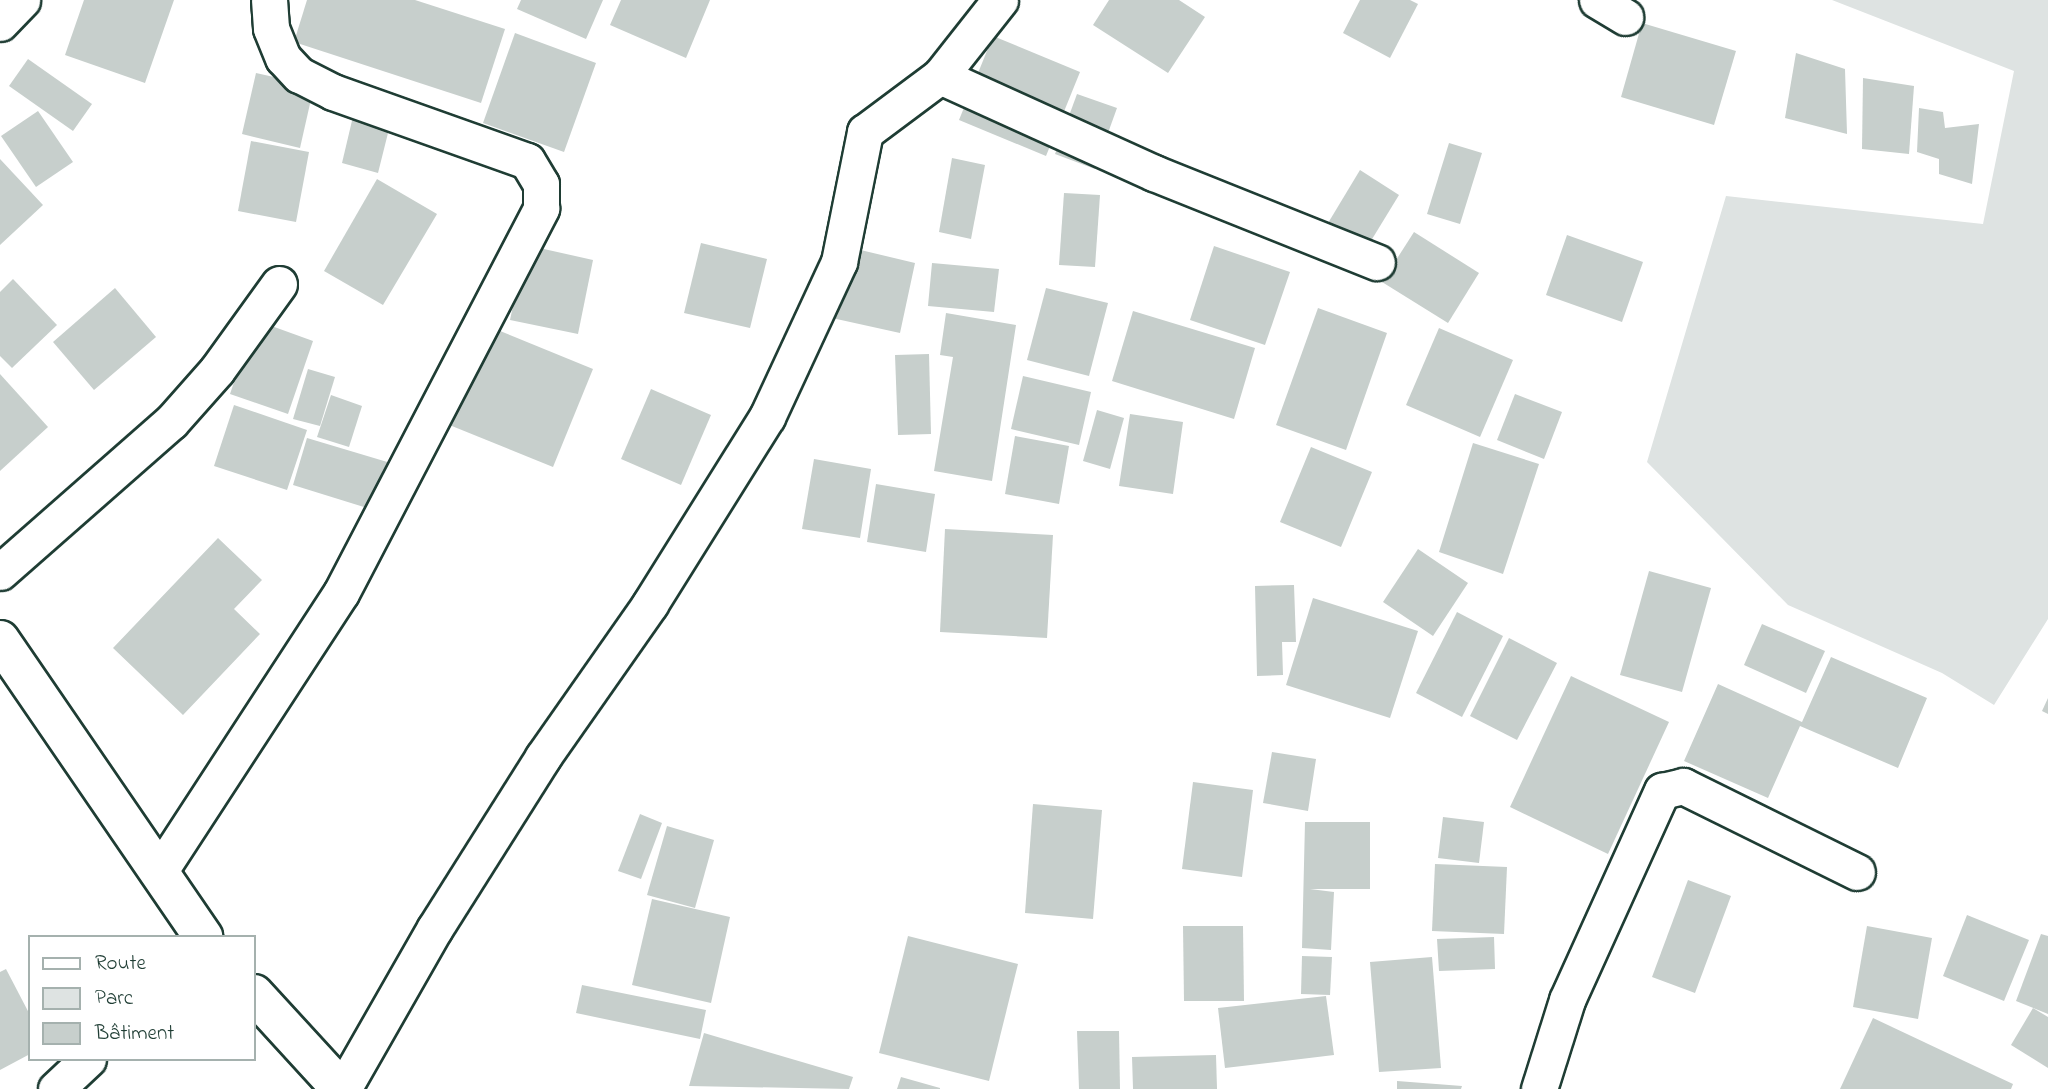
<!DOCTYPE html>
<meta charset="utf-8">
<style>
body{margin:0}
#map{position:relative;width:2048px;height:1089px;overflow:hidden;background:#fff;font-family:"Indie Flower",sans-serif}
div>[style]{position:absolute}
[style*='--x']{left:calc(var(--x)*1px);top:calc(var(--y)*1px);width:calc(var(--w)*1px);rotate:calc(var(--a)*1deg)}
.green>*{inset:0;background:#dee3e2}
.building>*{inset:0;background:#c7cfcc}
.roads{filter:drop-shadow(2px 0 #1f3d34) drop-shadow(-2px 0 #1f3d34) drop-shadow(0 2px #1f3d34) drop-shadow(0 -2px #1f3d34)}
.minor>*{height:35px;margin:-17.5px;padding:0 17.5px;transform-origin:17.5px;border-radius:17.5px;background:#fff}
.tertiary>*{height:38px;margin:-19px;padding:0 19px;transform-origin:19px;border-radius:19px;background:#fff}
span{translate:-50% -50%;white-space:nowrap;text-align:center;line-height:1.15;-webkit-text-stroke:5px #fff;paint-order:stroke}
.legend{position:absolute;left:28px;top:935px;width:228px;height:126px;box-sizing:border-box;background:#fff;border:2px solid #a5b1ae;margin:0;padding:9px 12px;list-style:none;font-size:21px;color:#1f3d34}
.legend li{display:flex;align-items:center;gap:14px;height:35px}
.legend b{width:35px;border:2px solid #a5b1ae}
</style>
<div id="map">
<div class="green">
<i style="clip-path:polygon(1832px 0,2048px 0,2048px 619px,1994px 705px,1942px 673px,1788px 605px,1647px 462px,1726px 196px,1983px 224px,2014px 71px)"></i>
</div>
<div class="building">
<i style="clip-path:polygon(84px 0,174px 0,145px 83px,65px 55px)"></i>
<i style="clip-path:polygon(307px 0,415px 0,505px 29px,481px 103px,294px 42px)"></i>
<i style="clip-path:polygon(521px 0,603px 0,586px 39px,517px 9px)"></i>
<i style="clip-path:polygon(621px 0,710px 0,686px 58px,610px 25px)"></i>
<i style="clip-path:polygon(1109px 0,1179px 0,1205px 17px,1168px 73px,1093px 25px)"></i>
<i style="clip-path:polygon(1360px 0,1410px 0,1418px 4px,1390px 58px,1343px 33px)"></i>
<i style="clip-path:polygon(1642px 23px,1736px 51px,1714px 125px,1621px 97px)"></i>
<i style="clip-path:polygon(515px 33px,596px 63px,564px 152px,483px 123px)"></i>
<i style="clip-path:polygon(993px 36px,1080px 72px,1046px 156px,959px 120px)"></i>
<i style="clip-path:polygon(1796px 53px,1845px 69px,1847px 134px,1785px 118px)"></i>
<i style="clip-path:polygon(28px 59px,92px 104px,73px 131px,9px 86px)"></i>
<i style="clip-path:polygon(256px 73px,314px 86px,300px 148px,242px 134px)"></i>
<i style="clip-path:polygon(1863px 78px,1914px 86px,1909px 154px,1862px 149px)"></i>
<i style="clip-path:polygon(1077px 94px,1117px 108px,1095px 169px,1055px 154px)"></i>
<i style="clip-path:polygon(355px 108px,392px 117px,378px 173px,342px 163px)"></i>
<i style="clip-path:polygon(1919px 108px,1943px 112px,1945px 128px,1979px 124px,1972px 184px,1939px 174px,1939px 159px,1917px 152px)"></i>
<i style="clip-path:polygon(38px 111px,73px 162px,36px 187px,1px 136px)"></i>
<i style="clip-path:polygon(251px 141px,309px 152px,296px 222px,238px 211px)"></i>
<i style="clip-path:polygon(1449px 143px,1482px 153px,1460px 224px,1427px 214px)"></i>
<i style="clip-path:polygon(952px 158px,985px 165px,971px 239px,939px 232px)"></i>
<i style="clip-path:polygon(0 159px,43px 205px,0 245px)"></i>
<i style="clip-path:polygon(1360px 170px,1399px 195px,1355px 267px,1316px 243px)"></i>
<i style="clip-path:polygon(377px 179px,437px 214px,383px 305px,324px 271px)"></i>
<i style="clip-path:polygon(1064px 193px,1100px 195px,1095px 267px,1059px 265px)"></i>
<i style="clip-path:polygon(1414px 232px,1479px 273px,1448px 323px,1382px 282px)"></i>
<i style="clip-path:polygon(1567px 235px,1643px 262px,1622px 322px,1546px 295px)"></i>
<i style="clip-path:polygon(701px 243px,767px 259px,750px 328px,684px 313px)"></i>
<i style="clip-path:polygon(526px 245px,593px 260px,578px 334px,510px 320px)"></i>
<i style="clip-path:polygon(1214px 246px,1290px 272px,1265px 345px,1190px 320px)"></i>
<i style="clip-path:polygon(848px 247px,915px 263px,900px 333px,832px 318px)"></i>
<i style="clip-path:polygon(932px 263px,999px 269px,994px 312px,928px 306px)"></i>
<i style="clip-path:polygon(13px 279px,57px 325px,12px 368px,0 356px,0 292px)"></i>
<i style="clip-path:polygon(115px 288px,156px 337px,94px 390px,53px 342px)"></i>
<i style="clip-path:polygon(1046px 288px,1108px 303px,1089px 376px,1027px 360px)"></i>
<i style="clip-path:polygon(1318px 308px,1387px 333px,1346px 450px,1276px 425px)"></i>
<i style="clip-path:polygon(1133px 311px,1255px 348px,1234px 419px,1112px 381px)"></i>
<i style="clip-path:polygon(946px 313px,1016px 325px,992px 481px,934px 471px,953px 357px,940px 355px)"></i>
<i style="clip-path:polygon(255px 320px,313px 341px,288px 414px,230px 394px)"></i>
<i style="clip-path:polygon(483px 324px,593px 369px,553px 467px,442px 422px)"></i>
<i style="clip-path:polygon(1439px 328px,1513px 360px,1480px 437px,1406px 405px)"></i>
<i style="clip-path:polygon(929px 354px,931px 434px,898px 435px,895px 355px)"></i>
<i style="clip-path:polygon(308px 369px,335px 377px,320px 426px,293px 419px)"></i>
<i style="clip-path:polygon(0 374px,48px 427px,0 471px)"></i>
<i style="clip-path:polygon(1023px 376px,1091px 392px,1079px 445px,1011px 429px)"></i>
<i style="clip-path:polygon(651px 389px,711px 415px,681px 485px,621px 459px)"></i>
<i style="clip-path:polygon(1515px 394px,1562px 412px,1544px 459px,1497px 440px)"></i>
<i style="clip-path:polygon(331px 395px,362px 406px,349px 447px,317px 437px)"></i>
<i style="clip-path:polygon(234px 405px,307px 430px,287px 490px,214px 466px)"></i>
<i style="clip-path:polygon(1097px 410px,1124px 418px,1110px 469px,1083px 461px)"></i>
<i style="clip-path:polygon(1130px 414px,1183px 422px,1173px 494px,1119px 486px)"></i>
<i style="clip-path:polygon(1015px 436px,1069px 446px,1059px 504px,1005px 494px)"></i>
<i style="clip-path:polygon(307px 438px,394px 464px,380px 512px,293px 485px)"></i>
<i style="clip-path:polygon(1473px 443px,1539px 464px,1503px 574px,1439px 552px)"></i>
<i style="clip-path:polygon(1311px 447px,1372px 472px,1341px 547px,1280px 522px)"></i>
<i style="clip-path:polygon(814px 459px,871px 469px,860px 538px,802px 529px)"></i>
<i style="clip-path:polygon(876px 484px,935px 494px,926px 552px,867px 542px)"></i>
<i style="clip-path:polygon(945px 529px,1053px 535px,1047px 638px,940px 632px)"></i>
<i style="clip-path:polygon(218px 538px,262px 580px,234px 609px,260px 634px,183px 715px,113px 648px)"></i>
<i style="clip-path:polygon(1418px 549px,1468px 583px,1433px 636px,1383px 602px)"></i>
<i style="clip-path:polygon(1649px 571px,1711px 588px,1682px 692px,1620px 675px)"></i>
<i style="clip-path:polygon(1294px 585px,1296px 642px,1282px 642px,1283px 675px,1257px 676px,1255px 586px)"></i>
<i style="clip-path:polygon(1313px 598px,1418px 631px,1390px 718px,1286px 685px)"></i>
<i style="clip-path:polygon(1457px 612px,1503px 636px,1462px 717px,1416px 693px)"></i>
<i style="clip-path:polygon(1762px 624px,1825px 651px,1806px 693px,1744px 665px)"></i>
<i style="clip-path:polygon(1509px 638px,1557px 663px,1517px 740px,1470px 716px)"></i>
<i style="clip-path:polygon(1831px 657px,1927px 698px,1898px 768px,1800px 726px,1768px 798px,1684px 761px,1718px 684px,1802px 722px)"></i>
<i style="clip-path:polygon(1571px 676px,1669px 722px,1608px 854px,1510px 807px)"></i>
<i style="clip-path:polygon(2048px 698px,2048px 714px,2042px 711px)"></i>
<i style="clip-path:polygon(1272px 752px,1316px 759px,1308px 811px,1263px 803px)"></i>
<i style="clip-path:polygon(1193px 782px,1253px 790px,1242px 877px,1182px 869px)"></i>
<i style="clip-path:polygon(1033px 804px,1102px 810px,1093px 919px,1025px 913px)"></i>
<i style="clip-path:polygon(640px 814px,662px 823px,641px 879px,618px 871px)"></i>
<i style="clip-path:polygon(1443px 817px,1484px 822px,1479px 863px,1438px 858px)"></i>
<i style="clip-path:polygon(1305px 822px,1370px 822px,1370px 889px,1310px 889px,1334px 892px,1331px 950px,1302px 948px)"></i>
<i style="clip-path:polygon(667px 826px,714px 840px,695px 908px,647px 895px)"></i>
<i style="clip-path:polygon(1435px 864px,1507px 867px,1504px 934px,1432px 931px)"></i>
<i style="clip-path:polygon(1688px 880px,1731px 896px,1695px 993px,1652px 977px)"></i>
<i style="clip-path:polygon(652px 899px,730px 917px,711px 1003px,632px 985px)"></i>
<i style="clip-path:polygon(1967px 915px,2029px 940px,2004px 1001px,1943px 976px)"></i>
<i style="clip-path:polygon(1183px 926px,1243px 926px,1244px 1001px,1184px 1001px)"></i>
<i style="clip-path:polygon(1867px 926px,1932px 938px,1918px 1019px,1853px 1007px)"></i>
<i style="clip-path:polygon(2041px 934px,2048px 936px,2048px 1014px,2016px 1001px)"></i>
<i style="clip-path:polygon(908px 936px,1018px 964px,989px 1081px,879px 1053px)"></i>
<i style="clip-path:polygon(1494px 937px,1495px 969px,1439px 971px,1437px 939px)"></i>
<i style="clip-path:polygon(1302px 956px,1332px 957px,1330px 995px,1301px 994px)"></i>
<i style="clip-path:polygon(1432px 957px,1441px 1068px,1379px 1072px,1370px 962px)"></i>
<i style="clip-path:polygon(6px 969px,30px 1015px,30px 1054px,0 1070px,0 972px)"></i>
<i style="clip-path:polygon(582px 985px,706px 1010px,700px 1039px,576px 1013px)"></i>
<i style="clip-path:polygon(1326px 996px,1334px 1055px,1225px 1068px,1218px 1008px)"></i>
<i style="clip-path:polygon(2033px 1008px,2048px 1017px,2048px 1068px,2011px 1045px)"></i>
<i style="clip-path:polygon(1873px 1018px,2013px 1084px,2011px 1089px,1840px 1089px)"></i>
<i style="clip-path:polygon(1077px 1031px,1119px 1031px,1120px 1089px,1079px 1089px)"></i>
<i style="clip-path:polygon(704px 1033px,853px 1077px,849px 1089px,689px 1086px)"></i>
<i style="clip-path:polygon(1216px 1055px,1217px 1089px,1133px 1089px,1132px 1057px)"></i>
<i style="clip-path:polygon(901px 1077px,940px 1088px,940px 1089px,897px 1089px)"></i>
<i style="clip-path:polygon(1397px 1081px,1462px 1086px,1461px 1089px,1397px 1089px)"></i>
</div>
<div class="roads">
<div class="minor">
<i style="--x:1597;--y:0;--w:33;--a:31"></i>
<i style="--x:0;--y:23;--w:32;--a:-46"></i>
<i style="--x:940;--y:76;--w:235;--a:24.4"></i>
<i style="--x:1154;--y:173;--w:240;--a:21.8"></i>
<i style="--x:0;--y:572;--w:227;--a:-41.3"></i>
<i style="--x:171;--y:422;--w:69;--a:-48.5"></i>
<i style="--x:217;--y:370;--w:106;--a:-54.2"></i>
<i style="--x:159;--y:872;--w:333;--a:-56.9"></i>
<i style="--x:341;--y:593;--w:434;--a:-62.5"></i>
<i style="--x:541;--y:208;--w:24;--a:-90"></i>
<i style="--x:541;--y:184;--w:27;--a:-121"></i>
<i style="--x:527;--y:161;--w:206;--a:-160.4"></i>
<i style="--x:333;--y:92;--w:38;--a:-153"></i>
<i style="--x:299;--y:75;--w:23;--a:-133"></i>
<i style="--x:283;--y:58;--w:32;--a:-112"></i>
<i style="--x:271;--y:28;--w:28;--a:-94"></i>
<i style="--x:56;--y:1089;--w:44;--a:-43.2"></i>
<i style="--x:343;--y:1089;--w:185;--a:-60.3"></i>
<i style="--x:435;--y:928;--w:202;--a:-57.7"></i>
<i style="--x:543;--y:757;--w:187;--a:-55"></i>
<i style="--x:650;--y:604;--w:221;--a:-58"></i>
<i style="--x:767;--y:417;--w:171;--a:-65.1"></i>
<i style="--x:839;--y:262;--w:133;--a:-78.7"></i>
<i style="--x:865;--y:132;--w:94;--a:-36.7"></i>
<i style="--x:940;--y:76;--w:97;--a:-51.7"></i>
<i style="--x:1539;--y:1089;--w:93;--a:-72.5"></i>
<i style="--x:1567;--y:1000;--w:230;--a:-65.6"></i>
<i style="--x:1662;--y:791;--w:22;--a:-13"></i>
<i style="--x:1683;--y:786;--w:194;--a:26.3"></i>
</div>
<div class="tertiary">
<i style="--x:0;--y:640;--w:360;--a:55.6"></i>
<i style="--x:254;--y:994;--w:129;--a:47.5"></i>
</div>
</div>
<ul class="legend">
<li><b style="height:9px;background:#fff"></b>Route</li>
<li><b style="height:19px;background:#dee3e2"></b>Parc</li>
<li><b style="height:19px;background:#c7cfcc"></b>Bâtiment</li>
</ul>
</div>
